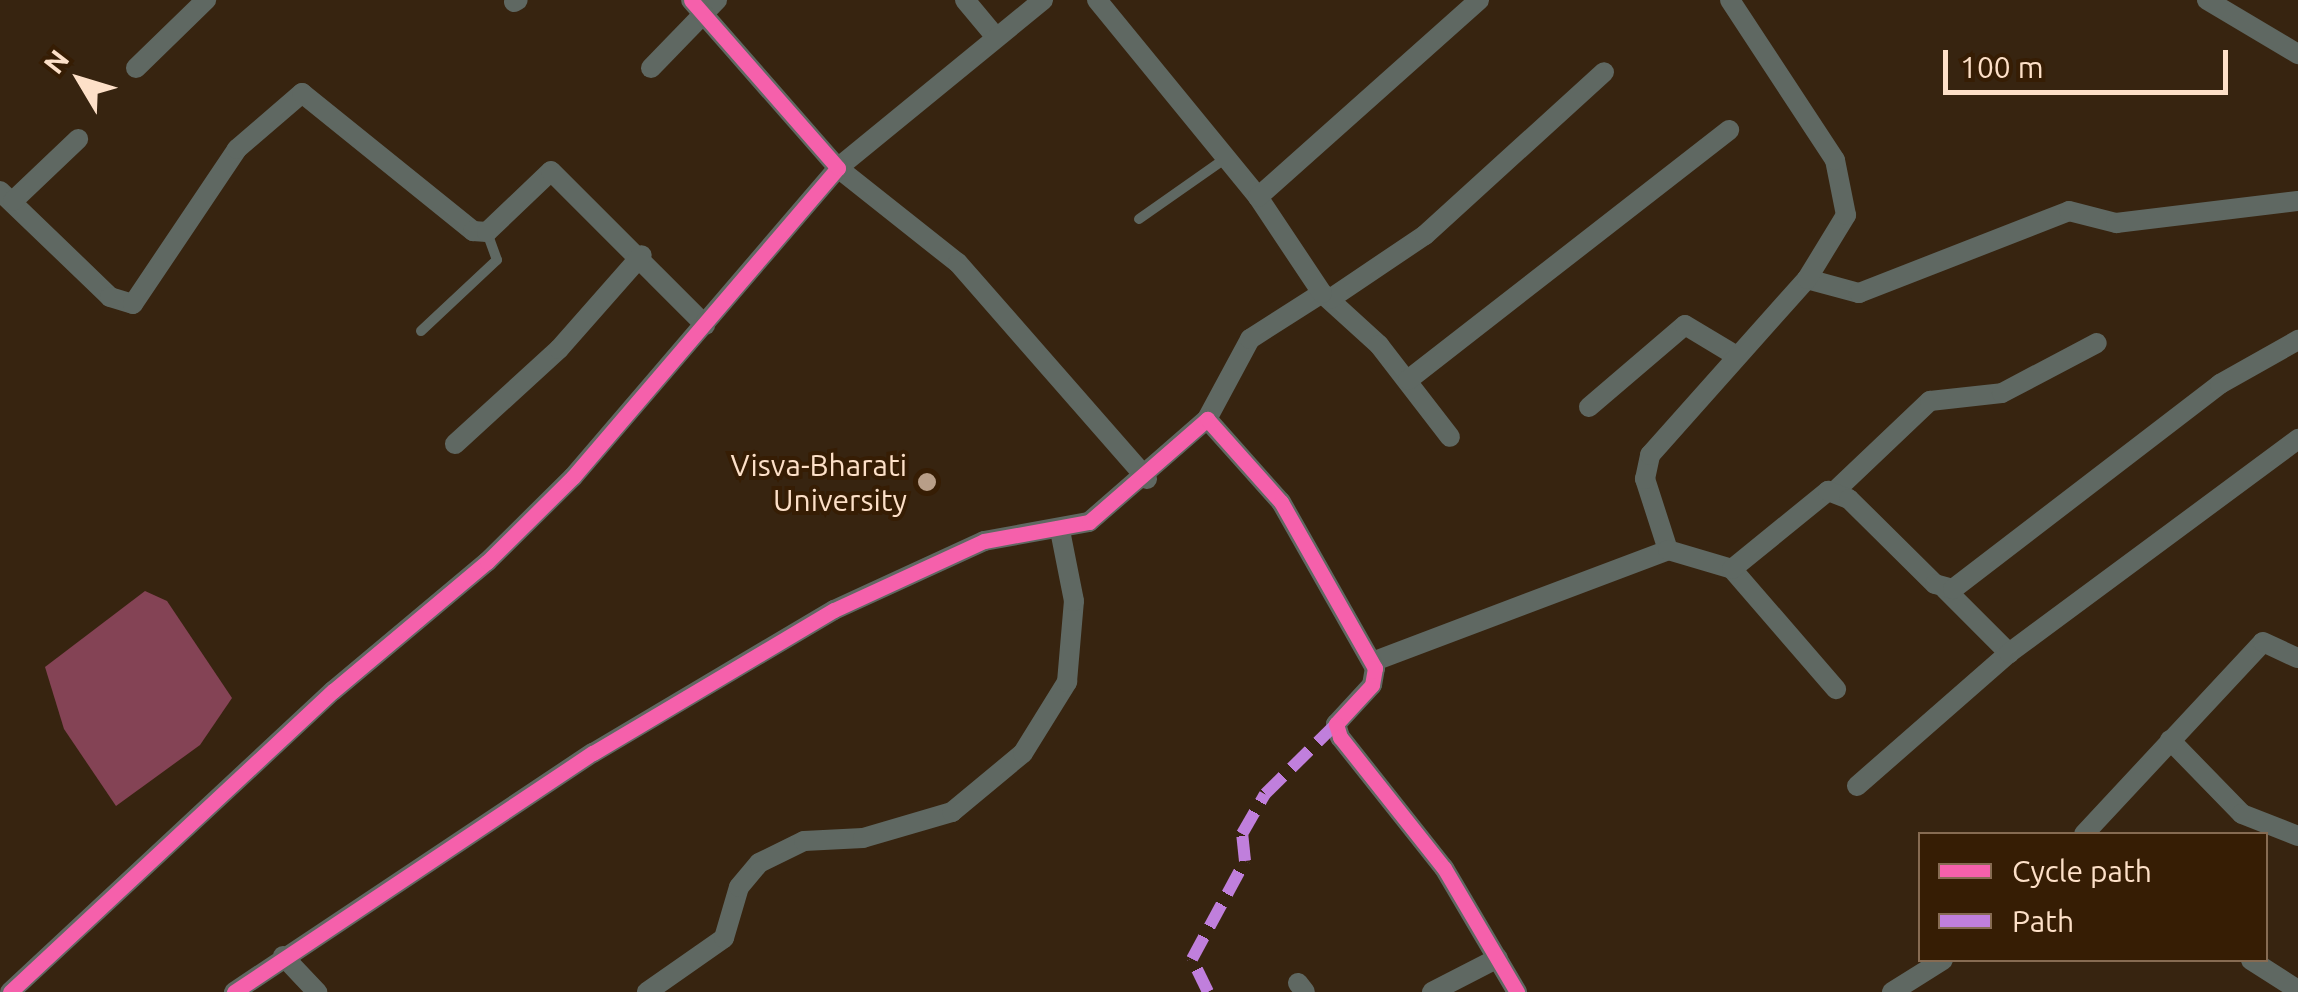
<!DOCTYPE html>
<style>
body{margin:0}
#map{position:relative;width:2298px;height:992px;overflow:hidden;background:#372410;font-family:Ubuntu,sans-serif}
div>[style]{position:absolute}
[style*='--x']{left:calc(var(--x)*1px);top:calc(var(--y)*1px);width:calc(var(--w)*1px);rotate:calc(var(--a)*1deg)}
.water>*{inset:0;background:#844355}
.service>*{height:10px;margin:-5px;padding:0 5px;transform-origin:5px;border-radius:5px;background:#5f6862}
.minor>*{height:20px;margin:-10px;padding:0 10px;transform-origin:10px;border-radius:10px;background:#5f6862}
.quiet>*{height:12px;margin-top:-6px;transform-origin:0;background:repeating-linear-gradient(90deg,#c07fdc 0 25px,transparent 0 37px)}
.cycleway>*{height:15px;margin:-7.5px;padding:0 7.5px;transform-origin:7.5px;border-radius:7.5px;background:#f560ab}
.dots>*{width:28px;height:28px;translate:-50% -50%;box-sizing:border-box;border:5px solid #361d04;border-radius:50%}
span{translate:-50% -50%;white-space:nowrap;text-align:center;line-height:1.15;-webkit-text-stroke:8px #361d04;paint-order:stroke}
.poi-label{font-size:30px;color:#fde0c8}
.right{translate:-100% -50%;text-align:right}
.legend{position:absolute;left:1918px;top:832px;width:350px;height:130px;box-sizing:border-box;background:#361d04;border:2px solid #866b52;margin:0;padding:12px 18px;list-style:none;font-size:30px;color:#fde0c8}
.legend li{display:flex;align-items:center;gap:20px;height:50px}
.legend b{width:50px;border:2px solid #866b52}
.north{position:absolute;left:30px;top:30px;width:100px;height:100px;-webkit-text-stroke:8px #361d04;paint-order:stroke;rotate:308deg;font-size:28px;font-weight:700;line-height:40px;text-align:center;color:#fde0c8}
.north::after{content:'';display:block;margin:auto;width:35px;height:45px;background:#fde0c8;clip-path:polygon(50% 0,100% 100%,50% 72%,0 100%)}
.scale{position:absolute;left:1943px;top:50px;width:285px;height:45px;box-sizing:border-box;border:5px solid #fde0c8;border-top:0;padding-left:12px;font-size:30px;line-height:35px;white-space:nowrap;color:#fde0c8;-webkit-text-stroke:8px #361d04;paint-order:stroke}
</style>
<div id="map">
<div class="water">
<i style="clip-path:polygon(145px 591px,167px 601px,232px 698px,200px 745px,116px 806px,64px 729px,45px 667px)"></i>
</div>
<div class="service">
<i style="--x:1139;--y:219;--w:106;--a:-35"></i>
<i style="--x:421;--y:331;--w:104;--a:-43.1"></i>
<i style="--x:497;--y:260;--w:30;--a:-110"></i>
</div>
<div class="minor">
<i style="--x:965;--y:0;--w:47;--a:50.2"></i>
<i style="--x:1043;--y:0;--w:265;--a:140.7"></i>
<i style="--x:838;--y:168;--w:153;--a:38.4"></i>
<i style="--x:958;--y:263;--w:287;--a:48.8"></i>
<i style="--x:1097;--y:0;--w:254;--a:50.7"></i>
<i style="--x:2207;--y:0;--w:106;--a:30.7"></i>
<i style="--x:514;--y:2;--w:4;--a:-27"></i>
<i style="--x:136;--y:68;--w:98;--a:-44.2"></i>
<i style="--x:651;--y:68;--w:95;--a:-45.9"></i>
<i style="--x:0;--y:191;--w:153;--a:43.9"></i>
<i style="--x:110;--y:297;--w:24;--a:17"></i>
<i style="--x:133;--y:304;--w:187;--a:-56.1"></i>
<i style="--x:237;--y:149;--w:86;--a:-40.7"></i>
<i style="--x:302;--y:93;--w:220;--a:38.9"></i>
<i style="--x:473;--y:231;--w:14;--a:4"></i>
<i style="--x:487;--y:232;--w:88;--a:-43.6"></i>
<i style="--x:551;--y:171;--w:218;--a:45"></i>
<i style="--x:13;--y:201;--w:90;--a:-43.6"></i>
<i style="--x:1807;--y:279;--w:54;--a:15.1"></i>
<i style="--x:1859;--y:293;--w:225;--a:-21.3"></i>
<i style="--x:2069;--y:211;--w:49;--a:14.3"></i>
<i style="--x:2116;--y:223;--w:183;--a:-6.9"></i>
<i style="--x:1323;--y:294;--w:76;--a:42.3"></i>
<i style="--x:1379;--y:345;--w:116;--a:52.3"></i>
<i style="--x:1330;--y:299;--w:115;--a:-34"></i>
<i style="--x:1425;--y:235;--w:242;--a:-42.3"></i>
<i style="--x:1408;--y:380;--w:407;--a:-37.9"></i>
<i style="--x:1589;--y:407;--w:126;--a:-40.5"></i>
<i style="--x:1685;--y:325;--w:58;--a:31"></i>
<i style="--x:1207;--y:419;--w:91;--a:-61.7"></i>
<i style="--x:1250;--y:339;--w:85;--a:-32.6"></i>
<i style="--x:1322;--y:293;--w:115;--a:-123.7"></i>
<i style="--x:1258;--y:197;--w:296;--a:-41.7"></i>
<i style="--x:455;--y:444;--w:141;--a:-42.4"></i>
<i style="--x:559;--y:349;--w:125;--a:-48.6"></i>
<i style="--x:1835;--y:491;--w:131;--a:-43.5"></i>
<i style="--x:1930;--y:401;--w:72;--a:-6.3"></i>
<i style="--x:2002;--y:393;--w:107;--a:-27.8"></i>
<i style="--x:1668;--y:550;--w:75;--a:-107.9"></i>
<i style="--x:1645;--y:479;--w:25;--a:-78"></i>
<i style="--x:1650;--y:455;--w:236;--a:-48.3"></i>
<i style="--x:1807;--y:279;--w:75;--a:-58.6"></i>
<i style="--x:1846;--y:215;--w:56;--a:-101.3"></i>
<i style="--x:1835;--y:160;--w:191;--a:-123.3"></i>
<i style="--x:1732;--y:569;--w:159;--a:49.1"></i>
<i style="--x:1945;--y:589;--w:91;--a:45"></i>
<i style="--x:1372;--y:662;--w:316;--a:-20.7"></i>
<i style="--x:1668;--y:550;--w:67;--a:16.5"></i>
<i style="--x:1732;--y:569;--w:124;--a:-39.1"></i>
<i style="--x:1828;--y:491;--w:22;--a:21"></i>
<i style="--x:1849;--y:499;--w:121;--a:44.7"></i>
<i style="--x:1935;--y:584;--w:19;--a:16"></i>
<i style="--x:1953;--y:589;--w:337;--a:-37.5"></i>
<i style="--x:2220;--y:384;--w:90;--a:-29.4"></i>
<i style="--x:2170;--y:740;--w:103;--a:45.8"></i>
<i style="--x:2242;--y:814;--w:60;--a:21.4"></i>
<i style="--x:1857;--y:786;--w:202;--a:-41.2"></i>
<i style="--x:2009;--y:653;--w:360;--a:-36.5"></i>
<i style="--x:2084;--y:834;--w:262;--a:-47"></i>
<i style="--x:2263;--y:642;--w:38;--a:25"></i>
<i style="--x:283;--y:956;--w:50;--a:46.6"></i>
<i style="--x:2251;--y:960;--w:56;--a:32.6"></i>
<i style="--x:1298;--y:983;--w:11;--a:52"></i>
<i style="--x:10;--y:992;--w:442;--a:-43"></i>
<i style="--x:333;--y:691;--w:201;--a:-40"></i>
<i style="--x:487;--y:562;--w:121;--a:-44.7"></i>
<i style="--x:573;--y:477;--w:407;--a:-49.4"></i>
<i style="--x:838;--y:168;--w:223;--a:-131.2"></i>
<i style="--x:234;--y:992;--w:431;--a:-33.7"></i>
<i style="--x:593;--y:753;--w:280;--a:-30.7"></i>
<i style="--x:834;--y:610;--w:165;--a:-24.7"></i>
<i style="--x:984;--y:541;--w:107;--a:-10.3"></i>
<i style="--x:1089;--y:522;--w:157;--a:-41.1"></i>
<i style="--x:1207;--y:419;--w:111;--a:48.3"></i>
<i style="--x:1281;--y:502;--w:191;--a:60.5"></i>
<i style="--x:1375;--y:668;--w:17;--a:100"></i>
<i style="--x:1372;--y:685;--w:53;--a:132.7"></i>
<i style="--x:1336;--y:724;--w:14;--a:73"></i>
<i style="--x:1340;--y:737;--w:167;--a:51.6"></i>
<i style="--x:1444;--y:868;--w:144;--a:59.5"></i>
<i style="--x:647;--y:992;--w:94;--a:-35"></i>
<i style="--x:724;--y:938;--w:53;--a:-73.6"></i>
<i style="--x:739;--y:887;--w:31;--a:-50"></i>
<i style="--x:759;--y:863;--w:50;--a:-26.1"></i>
<i style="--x:804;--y:841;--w:59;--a:-2.9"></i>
<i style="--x:863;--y:838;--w:93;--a:-16.3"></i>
<i style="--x:952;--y:812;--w:92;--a:-39.7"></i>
<i style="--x:1023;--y:753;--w:84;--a:-58.2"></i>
<i style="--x:1067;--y:682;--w:81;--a:-85.1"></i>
<i style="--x:1074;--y:601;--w:72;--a:-101.2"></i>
<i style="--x:1432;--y:992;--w:74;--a:-27.3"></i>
<i style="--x:1892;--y:992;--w:60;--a:-32.1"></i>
</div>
<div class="quiet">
<i style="--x:1208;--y:992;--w:37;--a:-116"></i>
<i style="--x:1192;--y:959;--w:111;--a:-61.6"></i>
<i style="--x:1245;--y:861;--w:27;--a:-96"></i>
<i style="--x:1242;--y:834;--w:46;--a:-60.1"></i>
<i style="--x:1265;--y:794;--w:100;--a:-44.6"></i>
</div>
<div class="cycleway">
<i style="--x:10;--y:992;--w:442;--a:-43"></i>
<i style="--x:333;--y:691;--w:201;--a:-40"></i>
<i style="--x:487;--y:562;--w:121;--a:-44.7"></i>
<i style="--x:573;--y:477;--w:407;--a:-49.4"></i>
<i style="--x:838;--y:168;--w:223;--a:-131.2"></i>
<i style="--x:234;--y:992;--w:431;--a:-33.7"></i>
<i style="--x:593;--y:753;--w:280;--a:-30.7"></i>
<i style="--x:834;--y:610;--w:165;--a:-24.7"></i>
<i style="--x:984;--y:541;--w:107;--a:-10.3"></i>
<i style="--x:1089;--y:522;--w:157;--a:-41.1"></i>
<i style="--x:1207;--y:419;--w:111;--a:48.3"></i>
<i style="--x:1281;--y:502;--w:191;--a:60.5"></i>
<i style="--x:1375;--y:668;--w:17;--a:100"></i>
<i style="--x:1372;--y:685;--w:53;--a:132.7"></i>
<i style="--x:1336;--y:724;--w:14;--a:73"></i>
<i style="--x:1340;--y:737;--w:167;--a:51.6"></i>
<i style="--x:1444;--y:868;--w:144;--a:59.5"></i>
</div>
<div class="dots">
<i style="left:927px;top:482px;background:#b89e88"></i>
</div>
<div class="poi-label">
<span class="right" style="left:907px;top:482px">Visva-Bharati<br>University</span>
</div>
<ul class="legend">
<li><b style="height:12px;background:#f560ab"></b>Cycle path</li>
<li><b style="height:12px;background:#c07fdc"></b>Path</li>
</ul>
<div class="north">N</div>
<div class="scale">100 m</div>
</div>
